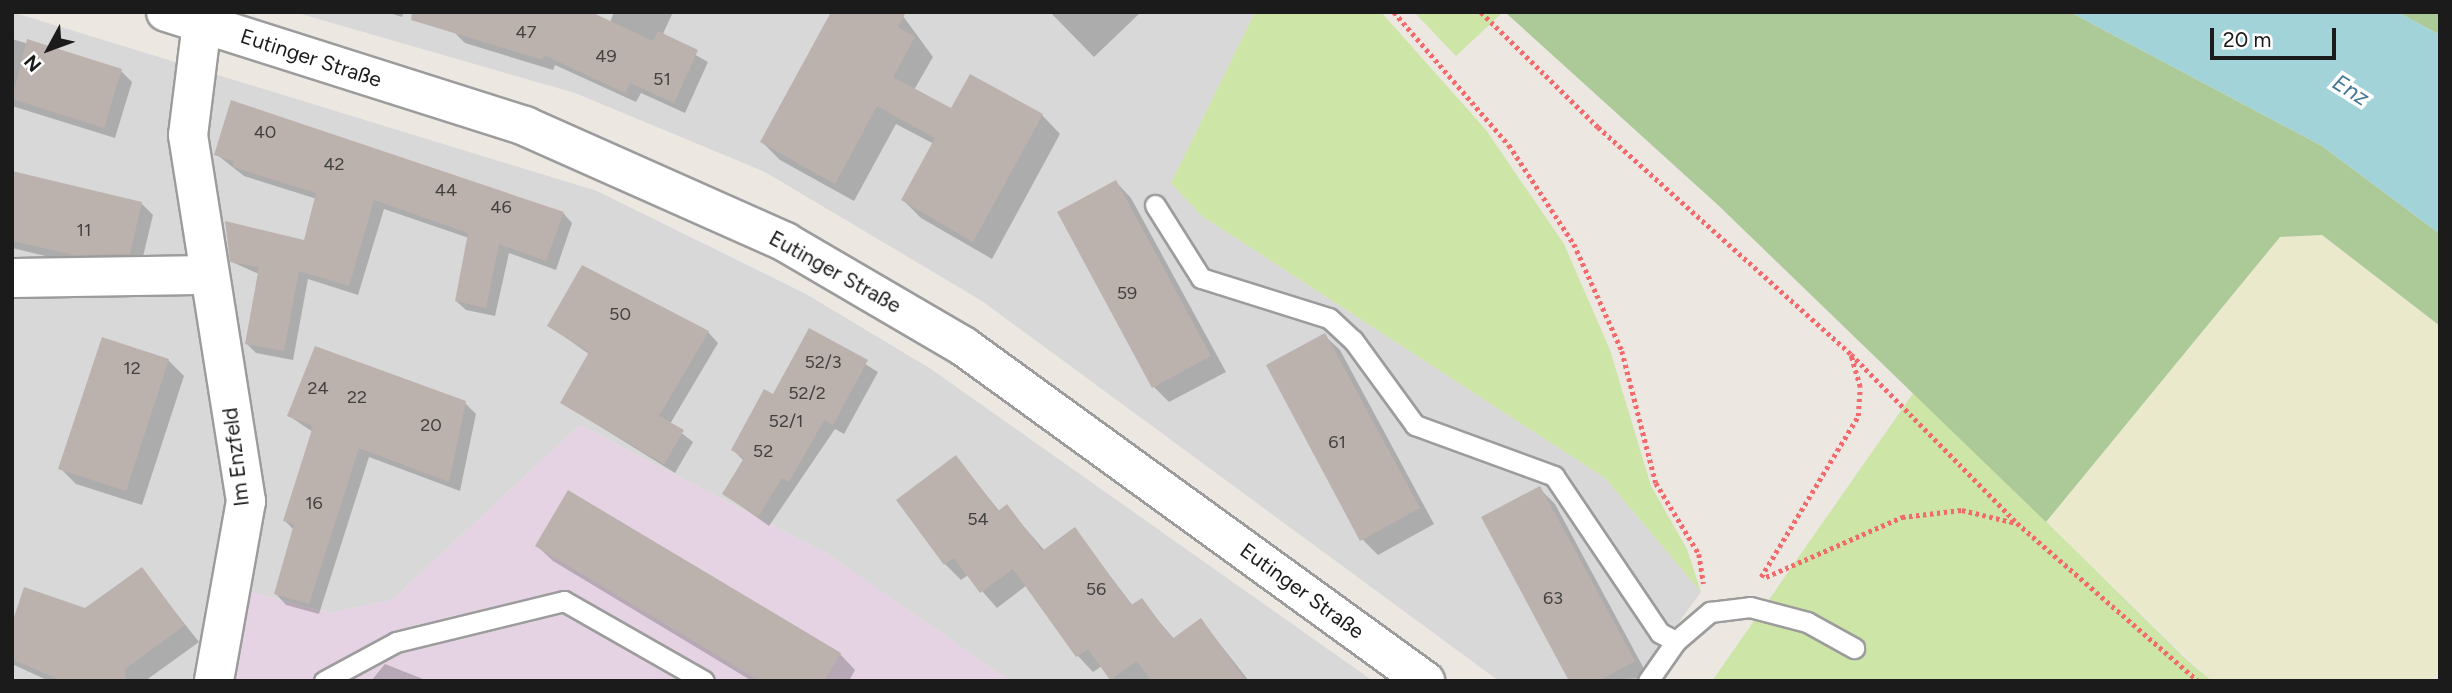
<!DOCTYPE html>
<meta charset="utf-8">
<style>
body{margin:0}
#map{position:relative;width:2452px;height:693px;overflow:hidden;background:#ece7e0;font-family:Figtree,sans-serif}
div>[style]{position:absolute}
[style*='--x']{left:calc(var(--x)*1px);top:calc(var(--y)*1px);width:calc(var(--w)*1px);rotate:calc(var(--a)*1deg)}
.residential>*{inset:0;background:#d9d8d8}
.industrial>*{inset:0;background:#e5d3e4}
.farmland>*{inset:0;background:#ebe9cc}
.grass>*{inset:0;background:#cde5a7}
.forest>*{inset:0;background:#acca97}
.water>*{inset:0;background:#a2d3d8}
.shadow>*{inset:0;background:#0003}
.building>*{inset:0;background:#bcb2ad}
.path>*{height:4.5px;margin-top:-2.25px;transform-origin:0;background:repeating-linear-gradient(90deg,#f36a6d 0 3.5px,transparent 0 7px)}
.roads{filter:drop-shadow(2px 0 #9c9c9c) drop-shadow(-2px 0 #9c9c9c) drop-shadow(0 2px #9c9c9c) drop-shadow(0 -2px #9c9c9c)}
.service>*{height:19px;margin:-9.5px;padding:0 9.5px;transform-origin:9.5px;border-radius:9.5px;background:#fff}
.minor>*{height:38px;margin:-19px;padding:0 19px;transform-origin:19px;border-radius:19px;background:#fff}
.tertiary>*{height:38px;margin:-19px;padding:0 19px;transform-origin:19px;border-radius:19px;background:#fff}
span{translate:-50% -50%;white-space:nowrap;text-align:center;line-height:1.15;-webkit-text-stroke:7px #fff;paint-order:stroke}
.number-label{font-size:18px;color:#434140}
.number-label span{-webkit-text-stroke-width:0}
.street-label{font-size:21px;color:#1b1b1b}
.water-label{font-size:23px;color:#467896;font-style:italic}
.frame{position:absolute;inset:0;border:14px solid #1b1b1b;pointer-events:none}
.north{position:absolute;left:14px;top:14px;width:70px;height:70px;-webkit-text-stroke:5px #fff;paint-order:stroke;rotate:229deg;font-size:19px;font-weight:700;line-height:28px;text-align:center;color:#1b1b1b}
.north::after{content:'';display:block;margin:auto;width:24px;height:32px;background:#1b1b1b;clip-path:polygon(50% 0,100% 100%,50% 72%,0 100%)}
.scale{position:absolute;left:2210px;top:28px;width:126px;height:32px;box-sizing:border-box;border:4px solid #1b1b1b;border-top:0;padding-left:9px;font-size:21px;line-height:24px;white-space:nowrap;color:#1b1b1b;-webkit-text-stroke:5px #fff;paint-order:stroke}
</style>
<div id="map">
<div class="residential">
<i style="clip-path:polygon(12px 12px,597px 191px,806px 294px,931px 369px,1373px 681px,1010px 681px,829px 555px,580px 425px,392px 600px,330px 613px,243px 590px,203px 681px,12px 681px)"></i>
<i style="clip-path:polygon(294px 12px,1255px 12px,1171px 183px,1202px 216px,1605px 478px,1701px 592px,1636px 681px,1499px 681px,982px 301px,765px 172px,575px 93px)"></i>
</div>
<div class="industrial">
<i style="clip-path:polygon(580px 425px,829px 555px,1010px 681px,228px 681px,243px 590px,330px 613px,392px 600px)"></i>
</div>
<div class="farmland">
<i style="clip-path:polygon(2321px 235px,2440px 326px,2440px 669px,2431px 681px,2212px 681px,2046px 522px,2280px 237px)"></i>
</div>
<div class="grass">
<i style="clip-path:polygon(1255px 12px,1381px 12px,1486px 130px,1564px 244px,1610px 350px,1651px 486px,1687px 549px,1701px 592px,1605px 478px,1202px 216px,1171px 183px)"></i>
<i style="clip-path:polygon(1414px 12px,1503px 12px,1456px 56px)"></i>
<i style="clip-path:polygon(1914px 392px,2188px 661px,2212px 681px,1712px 681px)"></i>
</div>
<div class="forest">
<i style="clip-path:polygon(1505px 12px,2070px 12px,2322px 146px,2440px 234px,2440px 326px,2322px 235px,2280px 237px,2046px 522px,1719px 206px)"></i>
<i style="clip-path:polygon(2397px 12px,2440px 12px,2440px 35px)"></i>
</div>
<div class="water">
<i style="clip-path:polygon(2070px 12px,2397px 12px,2440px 35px,2440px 234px,2322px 146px)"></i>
</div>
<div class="shadow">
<i style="clip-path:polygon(386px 12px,404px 12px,402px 17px)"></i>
<i style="clip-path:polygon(614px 12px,673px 12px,662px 36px,708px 62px,685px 113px,641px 93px,636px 102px,555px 65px,553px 70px,465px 43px,454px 32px,610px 22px)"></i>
<i style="clip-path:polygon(1050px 12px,1141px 12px,1094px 57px)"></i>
<i style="clip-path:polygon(903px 16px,933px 57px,914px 90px,952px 111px,1042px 115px,1060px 134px,992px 259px,921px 218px,903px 200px,934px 144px,896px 124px,854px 201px,780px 160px,762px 142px)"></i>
<i style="clip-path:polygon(12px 39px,121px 71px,132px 82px,115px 138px,12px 106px)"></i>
<i style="clip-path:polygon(216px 154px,563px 213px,572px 223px,556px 270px,509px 253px,495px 316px,466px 310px,456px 301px,469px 238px,384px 209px,358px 295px,308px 279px,293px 360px,256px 353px,246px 343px,259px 274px,232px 262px,305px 242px,317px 199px,244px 176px)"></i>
<i style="clip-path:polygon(12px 172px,141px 203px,153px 215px,141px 265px,87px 266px,12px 248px)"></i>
<i style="clip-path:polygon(1116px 182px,1131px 198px,1226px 372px,1169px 402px,1154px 387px)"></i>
<i style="clip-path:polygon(549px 326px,708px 332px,718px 343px,670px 424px,693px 442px,675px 473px,562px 403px,589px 354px)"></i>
<i style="clip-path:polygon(810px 330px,878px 372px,844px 434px,835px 429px,769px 526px,724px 494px,744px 461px,733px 450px,774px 397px)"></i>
<i style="clip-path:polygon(1324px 335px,1340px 350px,1434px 524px,1378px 555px,1362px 539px)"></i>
<i style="clip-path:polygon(168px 360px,184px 376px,142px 505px,76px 484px,60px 468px)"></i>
<i style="clip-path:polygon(465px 403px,476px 414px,460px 491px,369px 457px,319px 614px,286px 605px,276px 594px,294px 530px,285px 521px,313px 432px,289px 416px)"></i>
<i style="clip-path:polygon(956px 457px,1000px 512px,1007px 507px,1045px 551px,1075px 530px,1133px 606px,1141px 600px,1174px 639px,1201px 620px,1249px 681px,1113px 681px,1102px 666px,1093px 672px,1078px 656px,1027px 585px,997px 608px,968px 575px,961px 580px,945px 564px,898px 500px)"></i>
<i style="clip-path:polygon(1539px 488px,1555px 504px,1649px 678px,1571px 681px)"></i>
<i style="clip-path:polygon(537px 546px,840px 654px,855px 670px,849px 681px,752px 681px,553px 561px)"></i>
<i style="clip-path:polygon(141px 569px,199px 642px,145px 681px,49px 681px,12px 664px,12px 629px,85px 610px)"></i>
<i style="clip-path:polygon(385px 664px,428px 681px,371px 681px)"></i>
</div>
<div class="building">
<i style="clip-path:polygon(412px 12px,591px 12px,653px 41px,658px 31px,698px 50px,674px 103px,630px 83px,625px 93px,544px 55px,543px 60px,411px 20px)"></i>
<i style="clip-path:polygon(831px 12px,906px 12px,898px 27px,915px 37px,893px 77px,951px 108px,970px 74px,1043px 114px,973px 242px,901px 200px,935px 138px,877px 106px,835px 184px,760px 142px)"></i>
<i style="clip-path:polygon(27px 39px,122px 69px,104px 128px,12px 99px)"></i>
<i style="clip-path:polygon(231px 100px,564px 212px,546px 261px,499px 244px,486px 308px,455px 301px,468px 233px,374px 200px,349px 286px,299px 271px,284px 351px,245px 344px,259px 267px,230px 262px,225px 221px,304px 240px,316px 193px,233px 167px,234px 161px,214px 155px)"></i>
<i style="clip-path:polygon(12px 171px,142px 202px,130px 254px,74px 255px,12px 241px)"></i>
<i style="clip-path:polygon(1116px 180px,1211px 356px,1152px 388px,1057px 212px)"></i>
<i style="clip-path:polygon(582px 265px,709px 331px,659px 416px,684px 430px,664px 464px,560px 403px,589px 352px,547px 326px)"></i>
<i style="clip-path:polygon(809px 328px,868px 360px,833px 425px,824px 420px,789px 482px,782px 478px,758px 517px,722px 494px,744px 458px,731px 450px,764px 389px,773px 394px)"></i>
<i style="clip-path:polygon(1325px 333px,1420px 508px,1360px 541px,1266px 365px)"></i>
<i style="clip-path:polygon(102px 337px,169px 359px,126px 491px,58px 469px)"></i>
<i style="clip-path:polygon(315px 346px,466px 401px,449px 482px,359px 448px,309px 604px,274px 594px,294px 524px,283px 521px,313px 426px,287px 416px)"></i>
<i style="clip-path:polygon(956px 455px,998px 511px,1007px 504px,1042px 551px,1075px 527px,1131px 605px,1142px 598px,1172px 639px,1201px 618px,1246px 681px,1151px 681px,1137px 661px,1110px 680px,1088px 649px,1076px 657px,1013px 569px,980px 593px,954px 558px,944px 565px,896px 500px)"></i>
<i style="clip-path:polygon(1540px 486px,1635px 661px,1599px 681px,1569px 681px,1481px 517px)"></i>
<i style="clip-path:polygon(568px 490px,841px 653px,824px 681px,760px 681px,535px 546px)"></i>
<i style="clip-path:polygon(142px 567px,185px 625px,125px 669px,126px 681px,62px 681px,12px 659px,12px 623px,24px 587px,85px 608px)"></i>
</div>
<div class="path">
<i style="--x:1394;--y:12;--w:176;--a:49.2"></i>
<i style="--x:1509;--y:145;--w:118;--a:56.7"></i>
<i style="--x:1574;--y:244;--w:117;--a:65.8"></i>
<i style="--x:1622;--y:351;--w:136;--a:75.6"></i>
<i style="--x:1656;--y:483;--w:83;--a:58.8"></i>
<i style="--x:1699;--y:554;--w:30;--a:81"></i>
<i style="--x:1481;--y:12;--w:164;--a:44.5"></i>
<i style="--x:1598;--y:127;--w:340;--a:41.9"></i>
<i style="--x:1851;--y:354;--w:237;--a:45.5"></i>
<i style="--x:2017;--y:523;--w:240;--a:41.1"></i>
<i style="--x:1761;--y:577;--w:188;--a:-58.9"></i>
<i style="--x:1858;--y:416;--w:29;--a:-86"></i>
<i style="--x:1860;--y:387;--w:33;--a:-106"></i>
<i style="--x:1766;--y:577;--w:149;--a:-23.8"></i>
<i style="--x:1902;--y:517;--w:60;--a:-6.7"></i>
<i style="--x:1962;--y:510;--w:56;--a:13.5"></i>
</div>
<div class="roads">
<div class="service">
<i style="--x:1155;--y:205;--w:86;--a:57.8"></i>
<i style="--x:1201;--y:278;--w:134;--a:17.4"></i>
<i style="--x:1329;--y:318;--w:33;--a:43"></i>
<i style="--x:1353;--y:340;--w:105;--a:53.9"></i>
<i style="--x:1415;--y:425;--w:148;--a:20.1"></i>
<i style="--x:1554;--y:476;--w:189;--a:56"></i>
<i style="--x:1660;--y:633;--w:18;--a:27"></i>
<i style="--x:324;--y:681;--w:82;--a:-28.4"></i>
<i style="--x:396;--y:642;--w:173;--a:-13.7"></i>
<i style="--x:564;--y:601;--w:161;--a:29.7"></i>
<i style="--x:1648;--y:681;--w:49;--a:-55"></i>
<i style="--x:1676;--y:641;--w:45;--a:-40.5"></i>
<i style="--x:1710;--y:612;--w:40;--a:-7.1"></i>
<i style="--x:1750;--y:607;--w:59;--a:14.7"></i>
<i style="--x:1807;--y:622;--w:54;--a:29"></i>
</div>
<div class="minor">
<i style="--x:202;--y:23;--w:113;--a:97.1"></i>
<i style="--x:188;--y:135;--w:371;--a:81"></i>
<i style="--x:246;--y:501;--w:183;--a:100.1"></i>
<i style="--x:12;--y:278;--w:196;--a:-0.9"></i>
</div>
<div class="tertiary">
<i style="--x:166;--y:12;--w:377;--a:17.6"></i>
<i style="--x:525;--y:126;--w:285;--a:24"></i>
<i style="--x:785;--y:242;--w:206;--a:30.3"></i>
<i style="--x:963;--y:346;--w:571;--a:35.95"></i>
</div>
</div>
<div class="number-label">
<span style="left:526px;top:32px">47</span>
<span style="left:606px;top:56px">49</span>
<span style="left:662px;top:79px">51</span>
<span style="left:265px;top:132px">40</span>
<span style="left:334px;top:164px">42</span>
<span style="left:446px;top:190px">44</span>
<span style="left:501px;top:207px">46</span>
<span style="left:84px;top:230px">11</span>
<span style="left:1127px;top:293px">59</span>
<span style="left:620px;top:314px">50</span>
<span style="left:823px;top:362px">52/3</span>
<span style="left:132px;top:368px">12</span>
<span style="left:318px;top:388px">24</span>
<span style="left:807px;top:393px">52/2</span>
<span style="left:357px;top:397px">22</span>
<span style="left:786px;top:421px">52/1</span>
<span style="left:431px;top:425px">20</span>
<span style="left:1337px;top:442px">61</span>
<span style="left:763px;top:451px">52</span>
<span style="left:314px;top:503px">16</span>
<span style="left:978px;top:519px">54</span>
<span style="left:1096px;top:589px">56</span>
<span style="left:1553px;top:598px">63</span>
</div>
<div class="street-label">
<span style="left:311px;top:58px;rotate:18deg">Eutinger Straße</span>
<span style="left:835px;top:272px;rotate:29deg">Eutinger Straße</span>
<span style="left:236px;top:457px;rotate:-97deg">Im Enzfeld</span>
<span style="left:1302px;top:591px;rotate:36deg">Eutinger Straße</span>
</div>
<div class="water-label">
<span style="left:2351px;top:90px;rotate:32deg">Enz</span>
</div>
<div class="frame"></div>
<div class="north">N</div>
<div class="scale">20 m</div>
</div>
